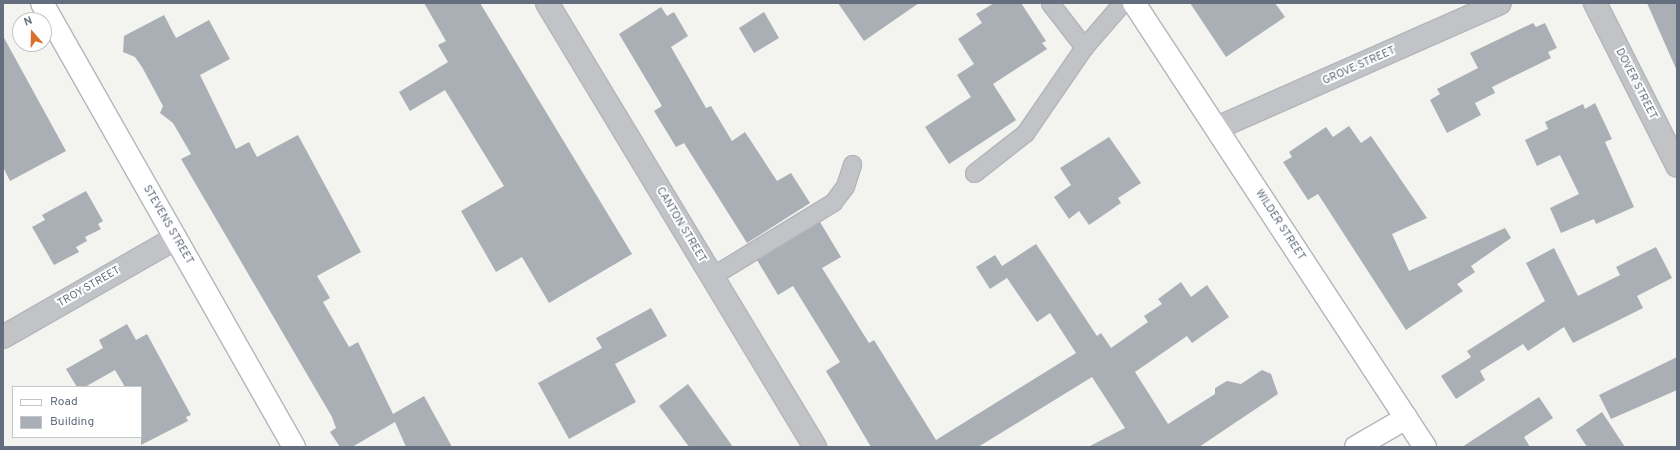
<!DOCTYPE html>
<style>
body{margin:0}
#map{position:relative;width:1680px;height:450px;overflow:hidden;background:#f3f3ef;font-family:Overpass,sans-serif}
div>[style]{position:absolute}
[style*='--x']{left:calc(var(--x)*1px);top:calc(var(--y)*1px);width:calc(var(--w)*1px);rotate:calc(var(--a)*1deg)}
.building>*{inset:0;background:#aaafb5}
.roads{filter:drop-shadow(1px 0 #b3b6bb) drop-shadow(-1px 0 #b3b6bb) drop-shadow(0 1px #b3b6bb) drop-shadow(0 -1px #b3b6bb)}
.lane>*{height:17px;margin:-8.5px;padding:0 8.5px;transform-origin:8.5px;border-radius:8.5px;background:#c1c3c7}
.street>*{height:22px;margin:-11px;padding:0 11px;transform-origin:11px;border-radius:11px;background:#c1c3c7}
.secondary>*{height:22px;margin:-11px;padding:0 11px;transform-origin:11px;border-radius:11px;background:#fff}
span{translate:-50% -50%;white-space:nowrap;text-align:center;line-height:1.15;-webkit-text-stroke:4px #fff;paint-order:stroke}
.street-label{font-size:11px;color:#646e7f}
.frame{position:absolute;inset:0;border:4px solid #646e7f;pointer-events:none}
.legend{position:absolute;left:12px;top:386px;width:130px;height:52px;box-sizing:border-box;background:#fff;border:1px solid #c1c5cc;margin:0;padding:5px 7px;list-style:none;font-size:12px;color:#646e7f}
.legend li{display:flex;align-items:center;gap:8px;height:20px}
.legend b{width:20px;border:1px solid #c1c5cc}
.north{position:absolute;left:12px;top:12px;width:40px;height:40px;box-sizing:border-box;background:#fff;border:1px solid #c1c5cc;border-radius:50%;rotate:340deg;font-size:11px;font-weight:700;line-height:16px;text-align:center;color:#646e7f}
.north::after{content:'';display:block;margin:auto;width:14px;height:18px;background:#d8702b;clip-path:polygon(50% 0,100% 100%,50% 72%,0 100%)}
</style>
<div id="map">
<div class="building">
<i style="clip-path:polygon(424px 3px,480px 3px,632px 254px,549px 303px,522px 257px,496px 272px,461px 211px,504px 186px,445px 90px,410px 111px,399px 92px,448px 62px,438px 45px,446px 41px)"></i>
<i style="clip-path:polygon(838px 3px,919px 3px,864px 41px)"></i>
<i style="clip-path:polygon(994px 3px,1021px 3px,1046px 41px,1042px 43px,1047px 49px,993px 84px,1016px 120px,949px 164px,925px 127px,971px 97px,957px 75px,974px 64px,958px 39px,982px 23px,976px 14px)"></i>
<i style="clip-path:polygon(1190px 3px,1275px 3px,1285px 17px,1226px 57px)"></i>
<i style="clip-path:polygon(1647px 3px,1677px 3px,1677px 71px)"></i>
<i style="clip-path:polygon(661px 7px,667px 16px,674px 12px,688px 36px,671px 47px,706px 108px,711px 106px,732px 141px,745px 132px,777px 181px,791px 173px,810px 203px,747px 243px,684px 143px,676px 147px,654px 111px,662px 106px,619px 34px)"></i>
<i style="clip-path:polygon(764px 12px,779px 38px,754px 53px,739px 28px)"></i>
<i style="clip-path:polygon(164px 15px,176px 38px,209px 20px,230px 59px,200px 75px,236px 149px,249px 142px,257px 157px,298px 135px,361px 252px,317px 276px,330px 298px,323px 302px,349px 347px,358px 342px,393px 414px,424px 396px,452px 447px,406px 447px,395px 422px,352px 447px,340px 447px,330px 432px,336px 428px,332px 417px,181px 159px,191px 154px,173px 123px,160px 113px,163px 106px,142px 67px,135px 57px,123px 52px,124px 36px)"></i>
<i style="clip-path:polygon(1533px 23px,1536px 27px,1545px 23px,1557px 48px,1548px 52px,1551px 58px,1492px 87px,1495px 93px,1475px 103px,1481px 115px,1447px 133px,1430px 100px,1440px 94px,1437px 89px,1478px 68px,1470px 53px)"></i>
<i style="clip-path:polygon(3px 36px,66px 151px,10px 181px,3px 167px)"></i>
<i style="clip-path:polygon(1595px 103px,1612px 139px,1605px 142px,1634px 207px,1596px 224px,1594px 219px,1561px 233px,1550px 208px,1579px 194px,1560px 155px,1537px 166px,1525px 140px,1548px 129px,1545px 122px,1583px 104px,1585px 109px)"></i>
<i style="clip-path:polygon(1349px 126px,1361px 143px,1371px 136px,1427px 218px,1392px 234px,1409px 271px,1505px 228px,1511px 238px,1471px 266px,1475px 272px,1457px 284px,1463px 291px,1406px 330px,1318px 194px,1308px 200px,1283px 162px,1292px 157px,1289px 152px,1326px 127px,1333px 137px)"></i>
<i style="clip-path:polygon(1109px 137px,1141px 183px,1118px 198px,1121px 203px,1089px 225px,1079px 211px,1069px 219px,1054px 197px,1071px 185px,1060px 168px)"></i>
<i style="clip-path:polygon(86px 191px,103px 221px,98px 224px,101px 229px,85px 237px,87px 241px,76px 247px,79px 252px,54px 265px,32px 227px,45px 220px,42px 215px)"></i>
<i style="clip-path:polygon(820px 222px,841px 257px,822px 268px,869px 343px,874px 340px,936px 440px,1076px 353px,1050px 313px,1037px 322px,1007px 278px,990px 289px,976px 267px,995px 255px,1002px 266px,1036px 244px,1097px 336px,1101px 333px,1111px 348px,1148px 322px,1144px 316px,1162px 304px,1158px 299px,1181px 282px,1191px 297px,1207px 285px,1229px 317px,1192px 343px,1187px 336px,1135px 372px,1168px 424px,1215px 394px,1215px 388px,1227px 381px,1241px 384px,1262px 370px,1271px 374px,1278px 394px,1199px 447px,1088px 447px,1125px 428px,1092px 377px,978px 447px,871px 447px,826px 371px,840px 362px,793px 286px,778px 295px,757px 260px)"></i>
<i style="clip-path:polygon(1656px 247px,1672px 278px,1637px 296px,1643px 308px,1573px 343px,1564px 327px,1528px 351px,1523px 344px,1480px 371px,1485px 380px,1456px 399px,1441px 376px,1471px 357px,1467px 351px,1545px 301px,1526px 263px,1554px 248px,1578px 296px,1620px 275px,1616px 267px)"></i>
<i style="clip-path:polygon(651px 308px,667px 336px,615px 364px,636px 402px,569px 439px,538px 383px,602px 348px,596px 338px)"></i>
<i style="clip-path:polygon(127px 324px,136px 340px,147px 334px,191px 415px,186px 417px,188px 421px,141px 445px,141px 387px,125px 387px,115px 370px,85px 387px,77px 387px,66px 369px,103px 348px,99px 340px)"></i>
<i style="clip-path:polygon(1677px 357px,1677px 390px,1611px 419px,1599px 395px)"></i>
<i style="clip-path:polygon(688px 384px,733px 447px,689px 447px,659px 406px)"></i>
<i style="clip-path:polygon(1539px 397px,1553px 418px,1524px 437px,1530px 447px,1462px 447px)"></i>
<i style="clip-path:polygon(1602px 412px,1625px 447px,1587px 447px,1576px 430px)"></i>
</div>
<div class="roads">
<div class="lane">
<i style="--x:1050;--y:3;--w:56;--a:52.3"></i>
<i style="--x:1084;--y:47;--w:58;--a:-49.2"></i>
<i style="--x:974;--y:173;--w:65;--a:-38.1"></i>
<i style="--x:1025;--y:133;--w:104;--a:-55.5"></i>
<i style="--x:712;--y:276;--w:142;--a:-31.4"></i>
<i style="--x:833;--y:202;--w:20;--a:-53"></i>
<i style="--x:845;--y:186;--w:23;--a:-72"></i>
</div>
<div class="street">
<i style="--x:547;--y:3;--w:519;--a:58.88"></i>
<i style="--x:1595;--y:3;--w:182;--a:63.2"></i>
<i style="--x:1217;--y:128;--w:309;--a:-23.8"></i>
<i style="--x:3;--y:337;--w:199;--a:-29.8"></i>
</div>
<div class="secondary">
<i style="--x:42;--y:3;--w:511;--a:60.42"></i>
<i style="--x:1134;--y:3;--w:531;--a:56.76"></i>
<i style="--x:1356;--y:447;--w:58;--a:-30.1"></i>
</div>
</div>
<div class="street-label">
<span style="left:1359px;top:66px;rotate:-24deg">GROVE STREET</span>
<span style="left:1636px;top:84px;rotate:63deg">DOVER STREET</span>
<span style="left:168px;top:225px;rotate:60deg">STEVENS STREET</span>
<span style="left:681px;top:225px;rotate:59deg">CANTON STREET</span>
<span style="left:1280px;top:225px;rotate:57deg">WILDER STREET</span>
<span style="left:89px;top:287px;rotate:-30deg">TROY STREET</span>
</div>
<div class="frame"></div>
<ul class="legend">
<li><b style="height:5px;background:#fff"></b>Road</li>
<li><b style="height:11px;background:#aaafb5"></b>Building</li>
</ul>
<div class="north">N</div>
</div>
